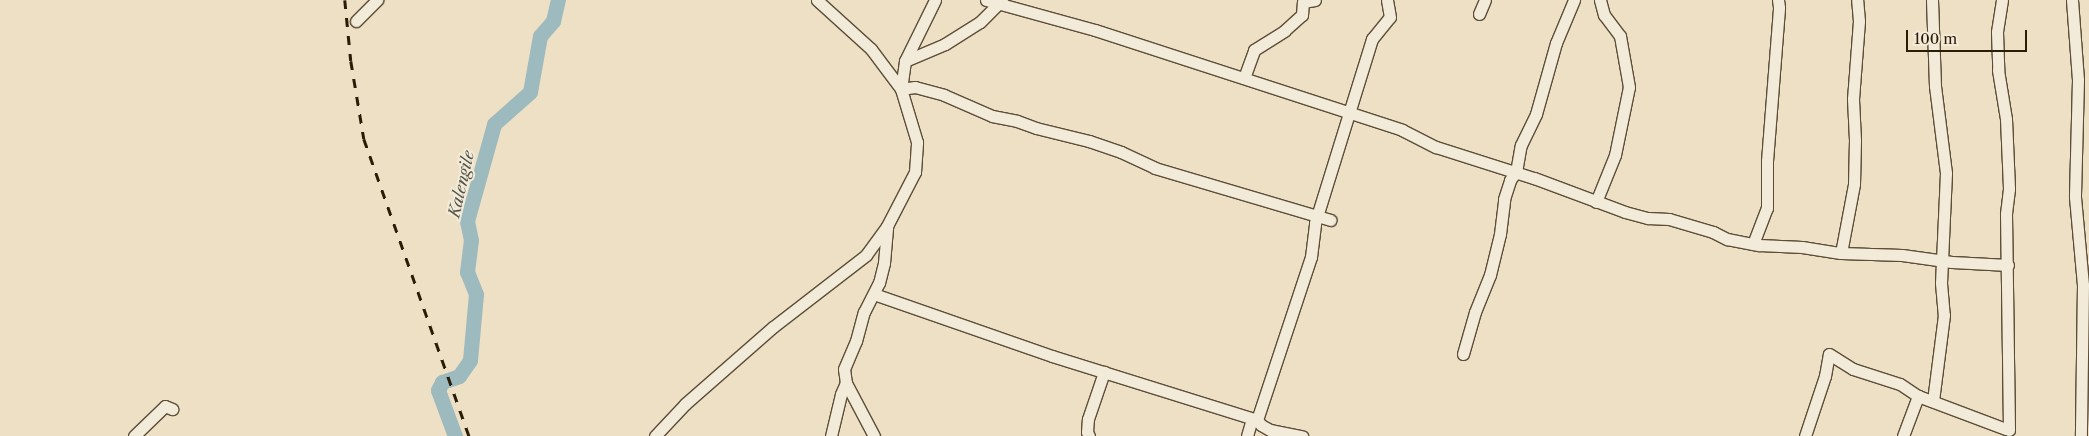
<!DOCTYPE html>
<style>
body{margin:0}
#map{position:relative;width:2089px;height:436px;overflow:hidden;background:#ede0c4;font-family:"Libre Caslon Text",serif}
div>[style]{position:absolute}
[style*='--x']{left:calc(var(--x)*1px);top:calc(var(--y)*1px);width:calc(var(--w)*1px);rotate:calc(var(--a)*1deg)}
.river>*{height:15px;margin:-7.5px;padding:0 7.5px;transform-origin:7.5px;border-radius:7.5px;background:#9dbabe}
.roads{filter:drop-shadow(1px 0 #5c4d37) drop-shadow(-1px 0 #5c4d37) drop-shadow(0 1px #5c4d37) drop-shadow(0 -1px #5c4d37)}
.minor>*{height:11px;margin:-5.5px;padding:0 5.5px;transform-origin:5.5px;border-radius:5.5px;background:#f3ebd9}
.rail>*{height:2.5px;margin-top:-1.25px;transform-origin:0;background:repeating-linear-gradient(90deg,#2b1c08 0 9px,transparent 0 18px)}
span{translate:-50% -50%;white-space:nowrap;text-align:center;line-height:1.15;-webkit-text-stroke:4px #f3ebd9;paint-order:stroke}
.water-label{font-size:16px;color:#535348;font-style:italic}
.scale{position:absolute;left:1906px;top:30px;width:121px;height:22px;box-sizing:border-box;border:2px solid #2b1c08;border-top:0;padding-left:6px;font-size:15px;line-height:18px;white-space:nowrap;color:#2b1c08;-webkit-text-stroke:4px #f3ebd9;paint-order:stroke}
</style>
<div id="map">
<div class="river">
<i style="--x:455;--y:436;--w:49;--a:-110.3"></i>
<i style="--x:438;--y:390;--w:9;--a:-63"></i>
<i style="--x:442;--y:382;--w:18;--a:-19"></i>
<i style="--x:459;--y:376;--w:19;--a:-55"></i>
<i style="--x:470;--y:360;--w:66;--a:-84.8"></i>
<i style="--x:476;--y:294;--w:24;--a:-112"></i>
<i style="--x:467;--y:272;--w:32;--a:-83"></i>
<i style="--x:471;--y:240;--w:19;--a:-102"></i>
<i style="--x:467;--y:221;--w:101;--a:-74.4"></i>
<i style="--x:494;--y:124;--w:48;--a:-41.6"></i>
<i style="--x:530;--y:92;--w:57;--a:-79.9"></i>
<i style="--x:540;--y:36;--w:20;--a:-49"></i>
<i style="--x:553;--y:21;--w:22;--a:-77"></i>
</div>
<div class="roads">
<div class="minor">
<i style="--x:935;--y:0;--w:68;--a:116.2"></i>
<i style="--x:905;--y:61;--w:28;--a:98"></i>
<i style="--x:901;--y:89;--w:14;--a:-8"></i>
<i style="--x:915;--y:87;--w:30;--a:15"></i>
<i style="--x:944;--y:95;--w:52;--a:23.6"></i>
<i style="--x:992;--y:116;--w:25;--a:11"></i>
<i style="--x:1017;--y:121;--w:20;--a:20"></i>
<i style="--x:1036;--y:128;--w:55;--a:13.8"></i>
<i style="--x:1089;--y:141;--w:34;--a:19"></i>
<i style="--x:1121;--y:152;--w:38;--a:25"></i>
<i style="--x:1155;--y:168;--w:183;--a:16.5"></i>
<i style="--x:986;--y:0;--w:113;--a:15.4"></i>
<i style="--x:1095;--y:30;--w:323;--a:18"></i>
<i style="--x:1402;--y:130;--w:38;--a:27"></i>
<i style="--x:1436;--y:147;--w:103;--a:17.6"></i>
<i style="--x:1534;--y:178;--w:97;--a:20.5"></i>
<i style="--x:1625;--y:212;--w:24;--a:15"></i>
<i style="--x:1648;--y:218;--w:21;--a:3"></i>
<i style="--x:1669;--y:219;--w:46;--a:16.5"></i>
<i style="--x:1713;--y:232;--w:16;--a:27"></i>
<i style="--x:1727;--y:239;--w:33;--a:11"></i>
<i style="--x:1759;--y:245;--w:43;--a:2.7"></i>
<i style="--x:1802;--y:247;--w:39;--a:9"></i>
<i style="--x:1841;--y:253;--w:61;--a:1.9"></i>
<i style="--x:1902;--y:255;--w:50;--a:8"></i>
<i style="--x:1952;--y:262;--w:56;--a:3.1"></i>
<i style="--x:1932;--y:0;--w:86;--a:88"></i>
<i style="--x:1935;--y:86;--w:88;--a:82.8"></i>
<i style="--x:1946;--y:173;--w:110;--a:92.6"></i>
<i style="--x:1941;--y:283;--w:32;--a:85"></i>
<i style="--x:1944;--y:315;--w:87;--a:97.3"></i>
<i style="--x:2002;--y:0;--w:32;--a:99"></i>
<i style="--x:1997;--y:32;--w:38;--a:88"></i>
<i style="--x:1998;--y:70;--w:50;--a:80.7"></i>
<i style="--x:2006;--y:119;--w:70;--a:87.5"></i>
<i style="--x:2009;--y:189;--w:25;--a:97"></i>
<i style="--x:2006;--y:214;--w:216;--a:89.2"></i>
<i style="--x:2072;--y:0;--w:80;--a:85.7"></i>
<i style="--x:2078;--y:80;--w:117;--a:91.5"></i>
<i style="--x:2075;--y:197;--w:88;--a:84.8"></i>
<i style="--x:2083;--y:285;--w:151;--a:90.8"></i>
<i style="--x:1479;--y:14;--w:15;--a:-67"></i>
<i style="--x:356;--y:21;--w:30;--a:-45"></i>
<i style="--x:905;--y:61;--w:43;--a:-23"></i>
<i style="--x:945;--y:44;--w:41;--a:-32.2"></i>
<i style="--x:980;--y:22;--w:31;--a:-45"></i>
<i style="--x:1244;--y:78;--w:30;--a:-70"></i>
<i style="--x:1254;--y:50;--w:36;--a:-32"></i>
<i style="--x:1284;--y:31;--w:24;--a:-42"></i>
<i style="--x:1302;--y:15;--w:13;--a:-86"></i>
<i style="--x:1303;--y:2;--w:12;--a:-9"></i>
<i style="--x:1596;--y:202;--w:51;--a:-68"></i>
<i style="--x:1615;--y:155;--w:69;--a:-78.4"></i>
<i style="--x:1629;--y:87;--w:52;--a:-100"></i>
<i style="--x:1620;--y:36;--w:26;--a:-127"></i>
<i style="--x:1604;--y:15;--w:16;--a:-105"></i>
<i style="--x:1753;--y:244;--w:39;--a:-69"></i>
<i style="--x:1767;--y:208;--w:47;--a:-90"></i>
<i style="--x:1767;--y:161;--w:154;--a:-85.5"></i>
<i style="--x:1779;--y:7;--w:7;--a:-98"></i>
<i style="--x:1841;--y:253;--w:70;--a:-79.3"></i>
<i style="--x:1854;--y:184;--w:44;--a:-88.7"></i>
<i style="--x:1855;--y:140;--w:41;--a:-92.8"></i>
<i style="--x:1853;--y:99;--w:78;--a:-85.6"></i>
<i style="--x:1859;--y:21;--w:21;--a:-95"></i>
<i style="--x:874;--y:294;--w:188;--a:19.2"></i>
<i style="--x:1052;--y:356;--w:215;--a:17.3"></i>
<i style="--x:1257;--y:420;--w:6;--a:51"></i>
<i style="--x:1261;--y:425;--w:10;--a:29"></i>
<i style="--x:1270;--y:430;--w:33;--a:11"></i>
<i style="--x:1463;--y:354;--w:44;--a:-74.1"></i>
<i style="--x:1475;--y:312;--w:40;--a:-68"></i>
<i style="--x:1490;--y:275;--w:42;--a:-76.3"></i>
<i style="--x:1500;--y:234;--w:35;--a:-83"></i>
<i style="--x:1504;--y:199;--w:20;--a:-72"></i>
<i style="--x:1510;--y:180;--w:10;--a:-53"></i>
<i style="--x:1516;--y:172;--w:27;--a:-80"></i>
<i style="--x:1521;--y:145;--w:34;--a:-64"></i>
<i style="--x:1536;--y:114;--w:74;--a:-74.3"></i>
<i style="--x:1556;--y:43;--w:47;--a:-67.3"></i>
<i style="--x:846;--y:383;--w:60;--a:62.2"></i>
<i style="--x:1257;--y:420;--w:172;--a:-71.7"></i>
<i style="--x:1311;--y:257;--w:34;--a:-83"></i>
<i style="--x:1315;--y:223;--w:193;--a:-72.8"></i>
<i style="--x:1372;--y:39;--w:28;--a:-51"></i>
<i style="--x:1390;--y:17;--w:17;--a:-100"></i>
<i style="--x:134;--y:436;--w:43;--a:-44.1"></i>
<i style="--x:165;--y:406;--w:8;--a:23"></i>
<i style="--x:655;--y:436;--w:44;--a:-46.8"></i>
<i style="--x:685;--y:404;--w:117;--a:-41.2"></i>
<i style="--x:773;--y:327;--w:118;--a:-37.7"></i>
<i style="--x:866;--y:255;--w:36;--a:-54"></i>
<i style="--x:887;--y:226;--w:61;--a:-62.6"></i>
<i style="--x:915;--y:172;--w:30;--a:-86"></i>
<i style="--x:917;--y:142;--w:55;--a:-106.8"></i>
<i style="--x:901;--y:89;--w:50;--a:-126.9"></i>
<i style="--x:871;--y:49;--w:73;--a:-137.8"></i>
<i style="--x:831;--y:436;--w:43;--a:-76.6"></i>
<i style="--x:841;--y:394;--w:12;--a:-66"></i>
<i style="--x:846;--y:383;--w:14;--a:-98"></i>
<i style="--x:844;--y:369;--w:30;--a:-67"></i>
<i style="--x:856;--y:341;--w:30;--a:-75"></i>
<i style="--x:864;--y:312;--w:33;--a:-63"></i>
<i style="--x:879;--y:283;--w:21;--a:-76"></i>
<i style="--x:884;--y:263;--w:37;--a:-85"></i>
<i style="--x:1089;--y:436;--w:4;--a:-117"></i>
<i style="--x:1087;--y:432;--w:13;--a:-86"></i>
<i style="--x:1088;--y:419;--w:50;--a:-71.2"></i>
<i style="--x:1247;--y:436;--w:18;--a:-74"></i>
<i style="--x:1805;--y:436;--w:63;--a:-71.6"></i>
<i style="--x:1825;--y:376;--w:22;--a:-80"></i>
<i style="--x:1829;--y:354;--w:28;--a:32"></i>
<i style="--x:1853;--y:369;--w:49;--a:17.7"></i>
<i style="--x:1900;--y:384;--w:22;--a:34"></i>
<i style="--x:1903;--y:436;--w:43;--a:-69.4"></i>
<i style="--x:1918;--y:396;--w:94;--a:20.6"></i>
</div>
</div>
<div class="rail">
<i style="--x:345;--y:0;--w:61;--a:84.4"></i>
<i style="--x:351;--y:61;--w:79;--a:80.5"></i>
<i style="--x:364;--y:139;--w:315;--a:70.5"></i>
</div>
<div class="water-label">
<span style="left:461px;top:184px;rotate:-77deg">Kalengile</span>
</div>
<div class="scale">100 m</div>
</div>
